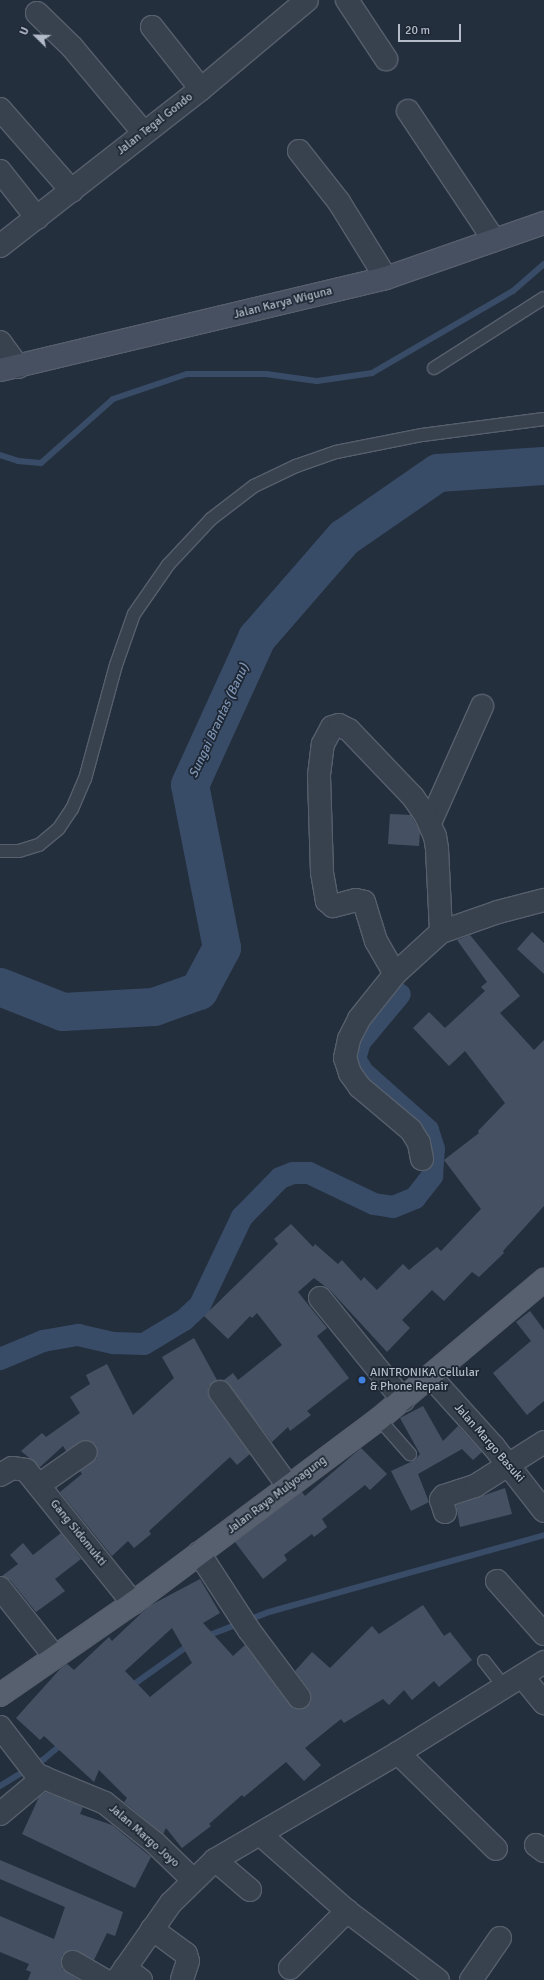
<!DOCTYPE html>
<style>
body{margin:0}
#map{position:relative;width:544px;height:1980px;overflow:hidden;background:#242f3e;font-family:Signika,sans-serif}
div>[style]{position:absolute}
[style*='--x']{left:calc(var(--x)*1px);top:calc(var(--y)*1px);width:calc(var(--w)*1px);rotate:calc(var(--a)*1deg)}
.stream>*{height:6px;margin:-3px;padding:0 3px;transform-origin:3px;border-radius:3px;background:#394c67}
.canal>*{height:22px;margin:-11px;padding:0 11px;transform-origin:11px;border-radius:11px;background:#394c67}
.river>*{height:38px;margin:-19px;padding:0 19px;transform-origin:19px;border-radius:19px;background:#394c67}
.building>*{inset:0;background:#455162}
.roads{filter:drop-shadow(1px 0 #565f6c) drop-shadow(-1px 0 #565f6c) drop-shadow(0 1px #565f6c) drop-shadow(0 -1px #565f6c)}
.service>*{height:12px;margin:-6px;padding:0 6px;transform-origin:6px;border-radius:6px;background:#38414e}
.minor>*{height:22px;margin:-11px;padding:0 11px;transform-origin:11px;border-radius:11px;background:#38414e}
.secondary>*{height:22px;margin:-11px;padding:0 11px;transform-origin:11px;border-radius:11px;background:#465061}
.primary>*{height:22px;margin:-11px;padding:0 11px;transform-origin:11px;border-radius:11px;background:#56606e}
.dots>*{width:11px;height:11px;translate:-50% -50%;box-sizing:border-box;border:2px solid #1d2633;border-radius:50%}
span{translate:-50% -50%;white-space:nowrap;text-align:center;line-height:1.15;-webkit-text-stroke:3.5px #1d2633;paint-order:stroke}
.street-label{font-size:12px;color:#b4bcc9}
.poi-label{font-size:12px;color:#b4bcc9}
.left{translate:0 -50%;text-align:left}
.water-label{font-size:13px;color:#7c92b1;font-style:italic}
.north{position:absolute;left:16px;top:16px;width:40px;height:40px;-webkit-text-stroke:3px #1d2633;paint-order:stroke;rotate:293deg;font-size:11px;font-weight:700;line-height:16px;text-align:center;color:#b4bcc9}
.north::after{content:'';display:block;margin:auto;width:14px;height:18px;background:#b4bcc9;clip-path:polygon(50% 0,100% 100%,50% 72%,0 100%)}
.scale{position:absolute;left:398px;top:24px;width:63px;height:18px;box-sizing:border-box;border:2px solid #b4bcc9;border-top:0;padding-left:5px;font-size:12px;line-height:14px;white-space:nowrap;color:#b4bcc9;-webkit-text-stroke:3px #1d2633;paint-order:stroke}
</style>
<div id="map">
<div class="stream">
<i style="--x:0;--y:455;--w:19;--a:18"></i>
<i style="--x:18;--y:461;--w:23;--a:5"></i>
<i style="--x:41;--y:463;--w:96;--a:-41.6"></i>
<i style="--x:113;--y:399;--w:78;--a:-18.7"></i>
<i style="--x:187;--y:374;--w:79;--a:0"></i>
<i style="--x:266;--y:374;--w:51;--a:7.8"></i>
<i style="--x:317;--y:381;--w:56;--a:-8.3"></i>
<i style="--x:372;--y:373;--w:163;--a:-30.2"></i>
<i style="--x:513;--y:291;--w:41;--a:-41.1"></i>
<i style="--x:207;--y:1636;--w:66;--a:-21.2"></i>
<i style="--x:269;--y:1612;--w:286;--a:-15.6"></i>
<i style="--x:130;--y:1687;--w:72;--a:-35.4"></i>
<i style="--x:0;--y:1786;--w:52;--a:-31.5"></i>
<i style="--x:44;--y:1759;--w:25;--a:-40"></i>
</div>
<div class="canal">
<i style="--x:0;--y:1359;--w:47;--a:-22.7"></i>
<i style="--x:43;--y:1341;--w:36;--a:-10"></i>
<i style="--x:78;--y:1335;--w:37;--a:13"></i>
<i style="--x:114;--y:1343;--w:30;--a:2"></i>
<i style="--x:144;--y:1344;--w:47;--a:-31"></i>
<i style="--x:184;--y:1320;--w:22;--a:-43"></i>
<i style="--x:200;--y:1305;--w:98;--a:-64.5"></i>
<i style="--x:242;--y:1217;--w:54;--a:-45.7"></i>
<i style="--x:280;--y:1178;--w:14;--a:-21"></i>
<i style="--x:293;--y:1173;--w:16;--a:0"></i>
<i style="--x:309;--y:1173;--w:72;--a:25.5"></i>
<i style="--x:374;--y:1204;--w:19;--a:9"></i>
<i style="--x:393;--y:1207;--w:24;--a:-22"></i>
<i style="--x:415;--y:1198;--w:28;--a:-52"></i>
<i style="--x:432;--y:1176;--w:27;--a:-86"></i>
<i style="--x:434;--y:1149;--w:20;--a:-108"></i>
<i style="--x:428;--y:1130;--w:87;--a:-138.3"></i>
<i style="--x:363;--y:1072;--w:15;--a:-122"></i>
<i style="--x:355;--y:1059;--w:18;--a:-74"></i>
<i style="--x:360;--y:1042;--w:62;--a:-50.2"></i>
</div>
<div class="river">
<i style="--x:0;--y:987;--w:68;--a:21.6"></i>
<i style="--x:63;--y:1012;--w:91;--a:-3.1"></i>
<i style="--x:154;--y:1007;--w:48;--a:-19.6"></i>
<i style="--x:199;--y:991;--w:49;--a:-61.9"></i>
<i style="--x:222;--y:948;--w:166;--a:-101.1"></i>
<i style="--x:190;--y:785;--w:162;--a:-65.5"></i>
<i style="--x:257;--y:638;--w:133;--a:-49"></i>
<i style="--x:344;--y:538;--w:114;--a:-34.7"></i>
<i style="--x:438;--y:473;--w:106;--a:-3.8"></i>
</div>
<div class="building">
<i style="clip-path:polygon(390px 814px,411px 815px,420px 832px,419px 846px,388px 844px)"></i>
<i style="clip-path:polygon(532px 932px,544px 943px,544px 974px,517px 949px)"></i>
<i style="clip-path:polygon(470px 935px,520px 996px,500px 1013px,534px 1050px,544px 1040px,544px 1206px,503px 1251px,504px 1253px,479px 1277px,472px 1272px,444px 1301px,432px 1290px,402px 1320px,410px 1328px,387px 1352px,330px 1290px,314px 1278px,298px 1292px,327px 1328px,317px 1336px,349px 1378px,307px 1411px,311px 1415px,290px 1431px,288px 1427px,272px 1442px,224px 1380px,233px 1373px,238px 1380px,282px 1345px,257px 1313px,252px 1318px,250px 1316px,228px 1339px,204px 1316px,278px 1244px,274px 1239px,291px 1224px,313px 1247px,315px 1244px,338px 1264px,342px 1260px,361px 1281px,364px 1277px,377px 1290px,403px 1264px,409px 1270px,437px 1247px,441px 1251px,481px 1209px,444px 1160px,479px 1133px,478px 1131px,505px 1103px,465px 1051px,449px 1066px,413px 1028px,429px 1012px,445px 1028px,485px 991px,481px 987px,487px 982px,457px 940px)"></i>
<i style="clip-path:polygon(530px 1311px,544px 1330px,544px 1401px,527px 1415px,493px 1373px,531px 1341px,516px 1322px)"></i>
<i style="clip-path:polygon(194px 1338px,217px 1380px,208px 1387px,210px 1399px,250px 1454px,237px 1465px,230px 1457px,149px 1531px,151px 1534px,134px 1548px,128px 1541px,112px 1556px,60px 1492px,82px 1474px,80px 1471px,97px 1458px,96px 1445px,85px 1440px,66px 1451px,63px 1446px,40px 1467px,21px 1451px,42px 1433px,46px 1437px,80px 1413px,70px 1397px,90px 1384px,86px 1375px,107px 1364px,133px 1415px,174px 1378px,162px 1357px)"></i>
<i style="clip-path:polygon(423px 1406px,443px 1441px,458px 1426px,482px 1452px,473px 1460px,462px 1449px,418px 1474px,429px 1502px,411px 1511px,391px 1471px,415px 1460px,420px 1454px,400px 1418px)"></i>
<i style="clip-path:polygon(361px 1448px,387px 1474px,370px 1490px,365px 1485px,322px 1519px,327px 1527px,314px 1537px,312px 1534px,284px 1555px,287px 1560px,263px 1579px,235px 1542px,302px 1492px,305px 1496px)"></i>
<i style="clip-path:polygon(505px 1488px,512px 1514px,460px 1527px,456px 1505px)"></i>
<i style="clip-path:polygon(61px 1533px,81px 1559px,55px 1579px,65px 1591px,36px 1612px,10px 1580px,2px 1576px,18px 1564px,10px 1555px,23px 1543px,33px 1555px)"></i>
<i style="clip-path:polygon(evenodd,200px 1579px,220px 1613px,203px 1623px,233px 1656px,245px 1645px,294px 1709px,306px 1707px,311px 1702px,309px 1690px,295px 1671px,312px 1652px,330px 1668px,372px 1626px,379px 1634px,423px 1605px,444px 1636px,450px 1632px,472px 1660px,439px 1687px,434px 1681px,412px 1700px,404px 1690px,389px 1705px,383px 1699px,344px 1723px,341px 1719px,305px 1748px,321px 1765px,304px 1781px,286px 1762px,244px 1797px,242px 1795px,209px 1824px,211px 1826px,182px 1848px,166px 1828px,163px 1834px,124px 1802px,127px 1798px,99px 1770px,94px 1782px,44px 1736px,40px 1740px,16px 1718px,61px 1668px,67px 1664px,74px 1670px,109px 1637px,112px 1641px,149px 1606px,200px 1579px,172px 1628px,192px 1663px,150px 1697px,125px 1671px,172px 1628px)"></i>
<i style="clip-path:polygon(46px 1792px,83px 1807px,80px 1814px,112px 1825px,151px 1857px,135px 1888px,22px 1834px,39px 1797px)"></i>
<i style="clip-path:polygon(0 1860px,123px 1912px,115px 1936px,107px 1933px,94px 1960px,73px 1950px,62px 1955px,62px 1969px,79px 1980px,28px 1980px,31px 1972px,26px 1970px,29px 1964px,0 1952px,0 1916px,54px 1939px,65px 1907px,0 1879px)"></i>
</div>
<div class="roads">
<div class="service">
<i style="--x:434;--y:368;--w:130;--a:-32.5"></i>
<i style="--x:0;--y:851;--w:19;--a:0"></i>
<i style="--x:19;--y:851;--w:21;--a:-17"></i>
<i style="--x:39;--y:845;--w:26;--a:-40"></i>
<i style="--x:59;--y:828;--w:23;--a:-56"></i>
<i style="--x:72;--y:809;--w:33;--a:-67"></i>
<i style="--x:85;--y:779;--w:118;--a:-74.8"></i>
<i style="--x:116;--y:665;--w:54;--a:-70.6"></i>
<i style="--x:134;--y:614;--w:60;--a:-55.2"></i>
<i style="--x:168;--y:565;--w:63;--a:-46.9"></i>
<i style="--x:211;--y:519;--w:54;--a:-37.5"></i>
<i style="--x:254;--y:486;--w:47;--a:-25.5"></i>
<i style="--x:296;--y:466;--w:42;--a:-19.3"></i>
<i style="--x:336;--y:452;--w:88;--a:-11.2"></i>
<i style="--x:422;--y:435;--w:123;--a:-7.5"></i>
<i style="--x:379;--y:1419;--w:47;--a:48.5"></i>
<i style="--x:484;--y:1661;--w:33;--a:52"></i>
</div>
<div class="minor">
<i style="--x:347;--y:0;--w:71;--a:56.5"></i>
<i style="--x:37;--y:13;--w:49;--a:44.2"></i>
<i style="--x:72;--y:47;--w:111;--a:50.1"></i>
<i style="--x:152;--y:27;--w:79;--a:51.7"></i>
<i style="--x:0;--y:109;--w:109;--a:48.7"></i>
<i style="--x:408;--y:111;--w:155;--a:56.3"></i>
<i style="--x:299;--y:151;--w:65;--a:51.9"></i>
<i style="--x:339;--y:202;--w:89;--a:58.3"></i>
<i style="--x:0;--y:171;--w:60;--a:51.8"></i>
<i style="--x:0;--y:246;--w:255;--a:-38"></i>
<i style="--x:201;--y:89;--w:138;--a:-40"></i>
<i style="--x:0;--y:342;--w:31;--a:54"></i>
<i style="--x:430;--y:823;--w:128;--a:-66"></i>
<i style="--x:395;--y:974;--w:38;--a:-120"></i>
<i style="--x:376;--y:941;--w:41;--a:-107.1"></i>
<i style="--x:364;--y:902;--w:8;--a:-166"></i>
<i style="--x:356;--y:900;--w:24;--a:165"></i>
<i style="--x:333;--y:906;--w:8;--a:-140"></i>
<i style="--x:327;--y:901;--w:29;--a:-100"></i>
<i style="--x:322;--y:872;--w:97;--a:-91.8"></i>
<i style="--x:319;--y:775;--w:31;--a:-83"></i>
<i style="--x:323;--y:744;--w:19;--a:-62"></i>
<i style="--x:332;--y:727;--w:7;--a:-16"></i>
<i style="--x:339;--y:725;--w:11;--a:27"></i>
<i style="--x:349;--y:730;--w:93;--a:46.3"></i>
<i style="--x:413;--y:797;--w:21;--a:55"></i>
<i style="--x:425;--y:814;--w:24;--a:66"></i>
<i style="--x:435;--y:836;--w:13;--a:81"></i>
<i style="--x:437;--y:849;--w:83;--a:87.2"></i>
<i style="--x:422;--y:1159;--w:16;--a:-101"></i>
<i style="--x:419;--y:1143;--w:15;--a:-122"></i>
<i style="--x:411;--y:1130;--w:67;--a:-139.9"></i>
<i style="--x:360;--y:1087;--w:17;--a:-126"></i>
<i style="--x:350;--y:1073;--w:16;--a:-108"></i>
<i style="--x:345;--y:1058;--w:19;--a:-78"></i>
<i style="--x:349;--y:1039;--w:22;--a:-63"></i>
<i style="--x:359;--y:1019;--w:58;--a:-51.3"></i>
<i style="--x:395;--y:974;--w:62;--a:-42.4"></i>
<i style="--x:441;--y:932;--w:60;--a:-19.3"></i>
<i style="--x:498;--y:912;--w:48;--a:-14.6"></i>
<i style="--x:320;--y:1298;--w:132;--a:50.9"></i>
<i style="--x:431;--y:1377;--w:94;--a:48"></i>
<i style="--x:494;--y:1447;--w:81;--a:52"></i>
<i style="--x:220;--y:1392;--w:116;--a:54.1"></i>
<i style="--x:0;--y:1475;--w:14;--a:-30"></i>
<i style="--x:12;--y:1468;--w:14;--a:8"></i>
<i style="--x:26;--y:1470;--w:171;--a:51.2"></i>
<i style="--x:39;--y:1485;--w:57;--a:-35.1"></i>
<i style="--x:445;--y:1512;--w:13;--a:-108"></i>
<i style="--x:441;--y:1500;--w:5;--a:-53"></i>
<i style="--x:444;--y:1496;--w:33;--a:-18"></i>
<i style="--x:475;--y:1486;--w:82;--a:-32.5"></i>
<i style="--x:199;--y:1553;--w:92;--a:57"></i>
<i style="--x:249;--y:1630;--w:84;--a:53.3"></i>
<i style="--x:497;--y:1581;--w:71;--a:48.4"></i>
<i style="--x:0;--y:1588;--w:88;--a:51.4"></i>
<i style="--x:522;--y:1676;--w:35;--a:51"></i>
<i style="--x:0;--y:1727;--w:61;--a:52.4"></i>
<i style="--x:37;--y:1775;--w:74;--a:22.4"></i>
<i style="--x:105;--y:1803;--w:64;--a:38.7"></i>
<i style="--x:155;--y:1843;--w:53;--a:44.2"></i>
<i style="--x:398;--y:1753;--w:137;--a:44.4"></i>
<i style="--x:0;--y:1814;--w:57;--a:-40.1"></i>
<i style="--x:260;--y:1834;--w:116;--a:41.5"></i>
<i style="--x:347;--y:1911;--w:114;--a:37.2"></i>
<i style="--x:536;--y:1845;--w:10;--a:37"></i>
<i style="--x:215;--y:1860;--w:46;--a:40.6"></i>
<i style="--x:152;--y:1929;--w:42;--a:36.3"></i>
<i style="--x:186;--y:1954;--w:7;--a:74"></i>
<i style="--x:188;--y:1961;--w:20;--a:108"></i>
<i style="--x:73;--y:1962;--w:36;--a:30"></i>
<i style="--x:125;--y:1968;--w:20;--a:37"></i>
<i style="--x:290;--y:1968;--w:81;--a:-45"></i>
<i style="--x:117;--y:1980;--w:94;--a:-55"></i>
<i style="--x:171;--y:1903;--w:62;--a:-44.3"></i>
<i style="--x:215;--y:1860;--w:212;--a:-30.3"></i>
<i style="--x:398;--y:1753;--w:172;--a:-31.9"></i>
<i style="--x:471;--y:1980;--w:51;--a:-55.4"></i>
</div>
<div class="secondary">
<i style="--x:0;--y:370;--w:397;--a:-13.4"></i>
<i style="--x:386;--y:278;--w:167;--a:-19.2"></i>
</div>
<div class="primary">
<i style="--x:0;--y:1695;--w:162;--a:-34.7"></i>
<i style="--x:133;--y:1603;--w:307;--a:-36.8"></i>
<i style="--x:379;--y:1419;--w:216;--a:-40.1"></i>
</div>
</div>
<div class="dots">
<i style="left:362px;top:1380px;background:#3f7fe0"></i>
</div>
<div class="street-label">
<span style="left:155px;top:124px;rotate:-38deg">Jalan Tegal Gondo</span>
<span style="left:283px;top:303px;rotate:-14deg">Jalan Karya Wiguna</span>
<span style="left:489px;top:1443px;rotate:49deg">Jalan Margo Basuki</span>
<span style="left:277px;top:1495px;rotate:-37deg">Jalan Raya Mulyoagung</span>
<span style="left:78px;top:1533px;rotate:51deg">Gang Sidomukti</span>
<span style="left:144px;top:1836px;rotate:41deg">Jalan Margo Joyo</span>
</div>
<div class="poi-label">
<span class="left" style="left:370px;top:1380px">AINTRONIKA Cellular<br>&amp; Phone Repair</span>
</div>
<div class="water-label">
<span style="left:219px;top:721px;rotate:-65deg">Sungai Brantas (Banu)</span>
</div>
<div class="north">U</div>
<div class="scale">20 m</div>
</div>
